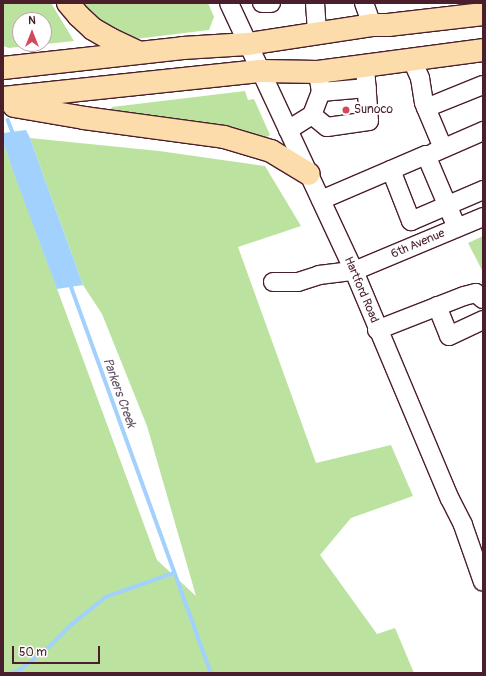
<!DOCTYPE html>
<style>
body{margin:0}
#map{position:relative;width:486px;height:676px;overflow:hidden;background:#fff;font-family:Pangolin,sans-serif}
div>[style]{position:absolute}
[style*='--x']{left:calc(var(--x)*1px);top:calc(var(--y)*1px);width:calc(var(--w)*1px);rotate:calc(var(--a)*1deg)}
.green>*{inset:0;background:#bbe39f}
.water>*{inset:0;background:#a2d1fe}
.stream>*{height:3.5px;margin:-1.75px;padding:0 1.75px;transform-origin:1.75px;border-radius:1.75px;background:#a2d1fe}
.roads{filter:drop-shadow(1px 0 #4a1f2b) drop-shadow(-1px 0 #4a1f2b) drop-shadow(0 1px #4a1f2b) drop-shadow(0 -1px #4a1f2b)}
.minor>*{height:18px;margin:-9px;padding:0 9px;transform-origin:9px;border-radius:9px;background:#fff}
.highway>*{height:22px;margin:-11px;padding:0 11px;transform-origin:11px;border-radius:11px;background:#fddcac}
.dots>*{width:11px;height:11px;translate:-50% -50%;box-sizing:border-box;border:2px solid #fff;border-radius:50%}
span{translate:-50% -50%;white-space:nowrap;text-align:center;line-height:1.15;-webkit-text-stroke:3.5px #fff;paint-order:stroke}
.poi-label{font-size:12px;color:#4a1f2b}
.left{translate:0 -50%;text-align:left}
.street-label{font-size:12px;color:#4a1f2b}
.water-label{font-size:13px;color:#64546a;font-style:italic}
.frame{position:absolute;inset:0;border:4px solid #4a1f2b;pointer-events:none}
.north{position:absolute;left:12px;top:12px;width:40px;height:40px;box-sizing:border-box;background:#fff;border:1px solid #b7a5aa;border-radius:50%;rotate:0deg;font-size:11px;font-weight:700;line-height:16px;text-align:center;color:#4a1f2b}
.north::after{content:'';display:block;margin:auto;width:14px;height:18px;background:#d1495b;clip-path:polygon(50% 0,100% 100%,50% 72%,0 100%)}
.scale{position:absolute;left:12px;top:646px;width:88px;height:18px;box-sizing:border-box;border:2px solid #4a1f2b;border-top:0;padding-left:5px;font-size:12px;line-height:14px;white-space:nowrap;color:#4a1f2b;-webkit-text-stroke:3px #fff;paint-order:stroke}
</style>
<div id="map">
<div class="green">
<i style="clip-path:polygon(evenodd,3px 3px,51px 3px,74px 41px,9px 48px,3px 46px,3px 3px,20px 20px,44px 20px,44px 44px,20px 44px,20px 20px)"></i>
<i style="clip-path:polygon(79px 3px,208px 3px,214px 17px,209px 30px,135px 39px,113px 33px)"></i>
<i style="clip-path:polygon(245px 91px,248px 100px,254px 99px,270px 135px,267px 137px,117px 116px,109px 114px,112px 107px)"></i>
<i style="clip-path:polygon(30px 138px,159px 151px,265px 166px,301px 226px,238px 247px,316px 463px,391px 445px,413px 496px,351px 518px,320px 555px,377px 634px,395px 628px,414px 673px,3px 673px,3px 142px,157px 560px,196px 596px,147px 426px,102px 314px,83px 285px)"></i>
<i style="clip-path:polygon(483px 236px,483px 272px,468px 243px)"></i>
</div>
<div class="water">
<i style="clip-path:polygon(26px 130px,30px 138px,83px 285px,57px 289px,17px 182px,3px 142px,3px 133px)"></i>
</div>
<div class="stream">
<i style="--x:8;--y:120;--w:16;--a:68"></i>
<i style="--x:70;--y:283;--w:415;--a:70.1"></i>
<i style="--x:12;--y:673;--w:10;--a:-24"></i>
<i style="--x:21;--y:669;--w:36;--a:-38"></i>
<i style="--x:49;--y:647;--w:31;--a:-45"></i>
<i style="--x:71;--y:625;--w:45;--a:-38.7"></i>
<i style="--x:106;--y:597;--w:72;--a:-19.4"></i>
</div>
<div class="roads">
<div class="minor">
<i style="--x:229;--y:3;--w:296;--a:65"></i>
<i style="--x:354;--y:271;--w:247;--a:67.2"></i>
<i style="--x:450;--y:499;--w:29;--a:63"></i>
<i style="--x:463;--y:525;--w:60;--a:70.7"></i>
<i style="--x:262;--y:3;--w:9;--a:0"></i>
<i style="--x:315;--y:3;--w:30;--a:86"></i>
<i style="--x:364;--y:3;--w:23;--a:70"></i>
<i style="--x:412;--y:60;--w:20;--a:66"></i>
<i style="--x:420;--y:78;--w:25;--a:81"></i>
<i style="--x:424;--y:103;--w:49;--a:67.1"></i>
<i style="--x:321;--y:92;--w:46;--a:-5"></i>
<i style="--x:426;--y:108;--w:61;--a:-22"></i>
<i style="--x:312;--y:115;--w:19;--a:39"></i>
<i style="--x:327;--y:127;--w:42;--a:-8.1"></i>
<i style="--x:369;--y:121;--w:55;--a:-94.2"></i>
<i style="--x:288;--y:130;--w:28;--a:-32"></i>
<i style="--x:312;--y:115;--w:25;--a:-69"></i>
<i style="--x:321;--y:92;--w:20;--a:-99"></i>
<i style="--x:433;--y:153;--w:55;--a:-23.7"></i>
<i style="--x:391;--y:170;--w:55;--a:68.6"></i>
<i style="--x:411;--y:221;--w:78;--a:-23.3"></i>
<i style="--x:321;--y:200;--w:114;--a:-23.2"></i>
<i style="--x:426;--y:155;--w:79;--a:67"></i>
<i style="--x:273;--y:282;--w:25;--a:0"></i>
<i style="--x:298;--y:282;--w:22;--a:-18"></i>
<i style="--x:319;--y:275;--w:35;--a:-7"></i>
<i style="--x:354;--y:271;--w:140;--a:-22.7"></i>
<i style="--x:437;--y:306;--w:32;--a:68"></i>
<i style="--x:449;--y:336;--w:38;--a:-25"></i>
<i style="--x:377;--y:330;--w:93;--a:-21.3"></i>
<i style="--x:464;--y:296;--w:12;--a:-14"></i>
<i style="--x:476;--y:293;--w:9;--a:41"></i>
</div>
<div class="highway">
<i style="--x:68;--y:3;--w:17;--a:50"></i>
<i style="--x:79;--y:16;--w:19;--a:43"></i>
<i style="--x:93;--y:29;--w:20;--a:30"></i>
<i style="--x:110;--y:39;--w:31;--a:25"></i>
<i style="--x:3;--y:68;--w:181;--a:-6.3"></i>
<i style="--x:183;--y:48;--w:65;--a:-3.5"></i>
<i style="--x:248;--y:44;--w:125;--a:-8.7"></i>
<i style="--x:372;--y:25;--w:16;--a:0"></i>
<i style="--x:388;--y:25;--w:96;--a:-6.6"></i>
<i style="--x:3;--y:98;--w:258;--a:-6"></i>
<i style="--x:260;--y:71;--w:58;--a:1"></i>
<i style="--x:318;--y:72;--w:166;--a:-7.6"></i>
<i style="--x:14;--y:106;--w:71;--a:9.7"></i>
<i style="--x:84;--y:118;--w:141;--a:7.7"></i>
<i style="--x:224;--y:137;--w:49;--a:16.6"></i>
<i style="--x:271;--y:151;--w:44;--a:31.2"></i>
</div>
</div>
<div class="dots">
<i style="left:346px;top:110px;background:#d1495b"></i>
</div>
<div class="poi-label">
<span class="left" style="left:354px;top:110px">Sunoco</span>
</div>
<div class="street-label">
<span style="left:418px;top:244px;rotate:-23deg">6th Avenue</span>
<span style="left:361px;top:290px;rotate:67deg">Hartford Road</span>
</div>
<div class="water-label">
<span style="left:119px;top:393px;rotate:70deg">Parkers Creek</span>
</div>
<div class="frame"></div>
<div class="north">N</div>
<div class="scale">50 m</div>
</div>
